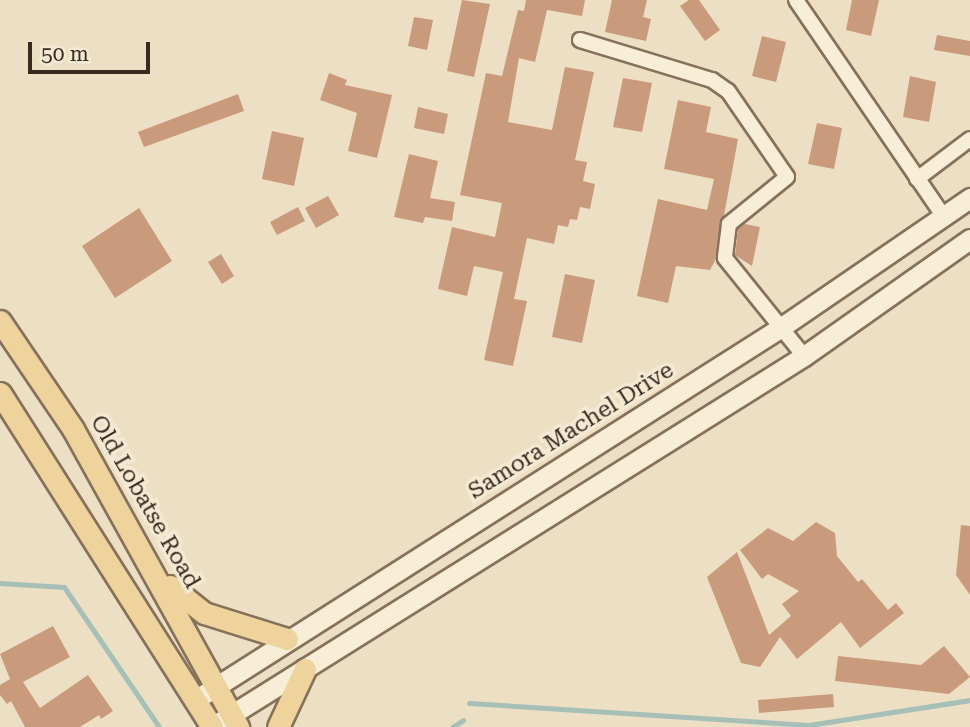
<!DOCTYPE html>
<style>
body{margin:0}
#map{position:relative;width:970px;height:727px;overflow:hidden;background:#eddfc4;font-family:"Roboto Serif",serif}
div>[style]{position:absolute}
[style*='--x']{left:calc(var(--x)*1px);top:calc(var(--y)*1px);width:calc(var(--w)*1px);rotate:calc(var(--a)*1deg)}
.stream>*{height:5px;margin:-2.5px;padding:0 2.5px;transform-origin:2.5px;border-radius:2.5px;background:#a6c0b7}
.building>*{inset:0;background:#c99a7b}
.roads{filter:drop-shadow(2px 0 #86715b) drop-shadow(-2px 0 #86715b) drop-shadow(0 2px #86715b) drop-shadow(0 -2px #86715b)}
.minor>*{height:14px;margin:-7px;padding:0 7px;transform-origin:7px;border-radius:7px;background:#f8edd7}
.secondary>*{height:19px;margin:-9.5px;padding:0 9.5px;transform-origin:9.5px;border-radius:9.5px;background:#f8edd7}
.primary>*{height:21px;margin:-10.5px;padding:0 10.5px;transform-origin:10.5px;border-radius:10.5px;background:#eed39d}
span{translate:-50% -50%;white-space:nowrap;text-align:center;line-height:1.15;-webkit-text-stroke:7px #f4ead3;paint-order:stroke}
.street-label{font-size:23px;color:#372a1f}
.scale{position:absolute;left:28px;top:42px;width:122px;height:32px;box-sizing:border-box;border:4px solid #372a1f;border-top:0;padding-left:9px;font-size:21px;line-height:24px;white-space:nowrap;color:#372a1f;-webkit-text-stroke:5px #f4ead3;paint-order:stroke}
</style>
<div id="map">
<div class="stream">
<i style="--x:0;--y:583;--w:64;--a:3.6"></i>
<i style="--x:64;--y:587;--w:169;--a:55.8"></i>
<i style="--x:469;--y:703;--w:341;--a:3.7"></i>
<i style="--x:809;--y:725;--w:163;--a:-8.8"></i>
<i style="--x:452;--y:727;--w:13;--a:-32"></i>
</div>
<div class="building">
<i style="clip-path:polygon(462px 0,490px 4px,474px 77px,447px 71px)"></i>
<i style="clip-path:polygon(526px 0,585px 0,582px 16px,547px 10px,535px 62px,519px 58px,508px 122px,552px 130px,565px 67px,594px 72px,575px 160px,587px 162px,583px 181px,595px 184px,590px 209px,580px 207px,577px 220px,570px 219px,568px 227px,558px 225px,554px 244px,527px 238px,514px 299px,527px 301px,513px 366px,484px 360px,503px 272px,474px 266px,467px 296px,438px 289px,452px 227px,495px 237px,502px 203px,460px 195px,486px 73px,502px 76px,518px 10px,524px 11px)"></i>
<i style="clip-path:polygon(612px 0,647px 0,643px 17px,651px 19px,646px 41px,605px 32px)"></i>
<i style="clip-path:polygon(689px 0,699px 0,720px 30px,705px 41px,680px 6px)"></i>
<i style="clip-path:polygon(852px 0,879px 0,871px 36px,846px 30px)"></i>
<i style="clip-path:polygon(414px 17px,433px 20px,427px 50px,408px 46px)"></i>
<i style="clip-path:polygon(937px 35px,970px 41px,970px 56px,934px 50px)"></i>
<i style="clip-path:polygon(762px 36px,786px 42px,776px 82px,752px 76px)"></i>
<i style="clip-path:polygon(329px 73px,347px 80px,345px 85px,392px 95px,377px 158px,348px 151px,357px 113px,320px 100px)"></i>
<i style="clip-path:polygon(910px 76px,936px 82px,929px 122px,903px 117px)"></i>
<i style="clip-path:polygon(623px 78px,652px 83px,642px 132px,613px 127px)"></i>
<i style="clip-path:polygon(238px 94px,244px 111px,144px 147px,138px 132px)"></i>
<i style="clip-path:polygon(678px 100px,711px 107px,706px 132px,738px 139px,716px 259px,710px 270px,676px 266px,668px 303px,637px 296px,658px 199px,707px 210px,714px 179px,664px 169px)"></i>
<i style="clip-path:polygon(418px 107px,448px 114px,444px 134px,414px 128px)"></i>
<i style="clip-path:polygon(817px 123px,842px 128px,834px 169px,808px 164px)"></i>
<i style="clip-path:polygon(272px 131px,304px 138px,294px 186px,262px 179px)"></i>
<i style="clip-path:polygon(409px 154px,438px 161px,430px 198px,455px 202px,452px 221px,425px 217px,423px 223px,394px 217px)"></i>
<i style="clip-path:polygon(328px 196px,339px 215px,316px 228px,305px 208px)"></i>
<i style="clip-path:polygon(298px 207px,305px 221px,277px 235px,270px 222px)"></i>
<i style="clip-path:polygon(139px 208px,172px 261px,115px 298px,82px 246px)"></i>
<i style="clip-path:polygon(745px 224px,760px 227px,752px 266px,735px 255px,738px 229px)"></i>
<i style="clip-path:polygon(221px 254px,234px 276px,222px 284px,208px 262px)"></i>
<i style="clip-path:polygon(565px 274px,595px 280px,582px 343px,552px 337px)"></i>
<i style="clip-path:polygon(816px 522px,835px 533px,837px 556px,858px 582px,862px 579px,888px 610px,896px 603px,904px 613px,860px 648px,841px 622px,797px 659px,780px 637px,760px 667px,741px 663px,707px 577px,737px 552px,769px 635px,791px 616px,782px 604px,799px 591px,768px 574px,762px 579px,740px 550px,768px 528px,793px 541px)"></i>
<i style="clip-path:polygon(961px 525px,970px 526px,970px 595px,956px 575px)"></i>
<i style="clip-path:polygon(53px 626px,70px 657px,23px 682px,40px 708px,88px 675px,113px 711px,101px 719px,99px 715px,80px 727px,25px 727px,11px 701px,7px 704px,0 695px,0 685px,10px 679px,0 654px)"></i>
<i style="clip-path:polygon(944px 646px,970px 677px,949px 694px,835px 681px,838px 656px,921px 665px)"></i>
<i style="clip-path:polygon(833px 694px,834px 707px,759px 713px,758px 700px)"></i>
</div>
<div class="roads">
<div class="minor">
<i style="--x:796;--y:0;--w:263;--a:55.7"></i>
<i style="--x:580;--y:40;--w:138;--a:16.9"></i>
<i style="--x:712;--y:80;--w:19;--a:35"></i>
<i style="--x:728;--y:91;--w:104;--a:55.5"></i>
<i style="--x:787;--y:177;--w:75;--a:141"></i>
<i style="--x:729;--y:224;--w:34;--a:97"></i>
<i style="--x:725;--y:258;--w:126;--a:51.1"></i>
<i style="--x:917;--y:179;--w:66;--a:-37"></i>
</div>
<div class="secondary">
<i style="--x:195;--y:700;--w:697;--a:-32.46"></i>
<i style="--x:783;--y:326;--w:227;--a:-34.4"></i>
<i style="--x:218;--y:723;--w:691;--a:-32.06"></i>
<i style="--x:804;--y:356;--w:203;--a:-35.2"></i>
</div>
<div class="primary">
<i style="--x:0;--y:321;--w:130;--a:55.9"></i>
<i style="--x:73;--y:429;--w:341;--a:61"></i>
<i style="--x:0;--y:393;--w:396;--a:57.6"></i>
<i style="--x:170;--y:586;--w:43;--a:38.5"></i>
<i style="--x:204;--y:613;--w:87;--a:17.4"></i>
<i style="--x:278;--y:727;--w:64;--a:-65"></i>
</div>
</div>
<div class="street-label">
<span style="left:571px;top:431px;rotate:-32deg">Samora Machel Drive</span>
<span style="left:145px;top:502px;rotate:60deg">Old Lobatse Road</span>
</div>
<div class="scale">50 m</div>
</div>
